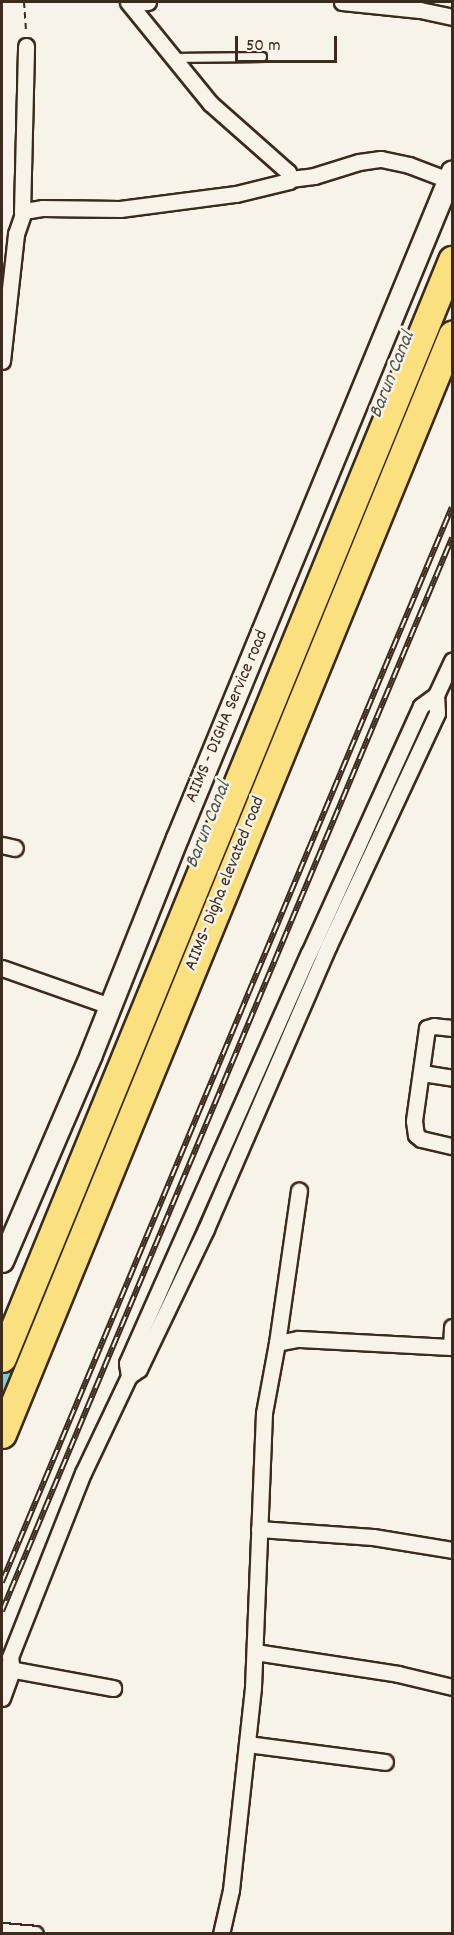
<!DOCTYPE html>
<style>
body{margin:0}
#map{position:relative;width:454px;height:1935px;overflow:hidden;background:#f7f3e8;font-family:Dekko,sans-serif}
div>[style]{position:absolute}
[style*='--x']{left:calc(var(--x)*1px);top:calc(var(--y)*1px);width:calc(var(--w)*1px);rotate:calc(var(--a)*1deg)}
.canal>*{height:14px;margin:-7px;padding:0 7px;transform-origin:7px;border-radius:7px;background:#7ccdd5}
.path>*{height:2px;margin-top:-1px;transform-origin:0;background:repeating-linear-gradient(90deg,#3b2a1e 0 6px,transparent 0 10.5px)}
.roads{filter:drop-shadow(2px 0 #3b2a1e) drop-shadow(-2px 0 #3b2a1e) drop-shadow(0 2px #3b2a1e) drop-shadow(0 -2px #3b2a1e)}
.lane>*{height:8px;margin:-4px;padding:0 4px;transform-origin:4px;border-radius:4px;background:#f7f3e8}
.street>*{height:15px;margin:-7.5px;padding:0 7.5px;transform-origin:7.5px;border-radius:7.5px;background:#f7f3e8}
.secondary>*{height:21px;margin:-10.5px;padding:0 10.5px;transform-origin:10.5px;border-radius:10.5px;background:#f7f3e8}
.highway>*{height:27px;margin:-13.5px;padding:0 13.5px;transform-origin:13.5px;border-radius:13.5px;background:#fbe080}
.rail>*{height:6px;margin-top:-3px;transform-origin:0;background:repeating-linear-gradient(90deg,#f7f3e8 0 11px,#3b2a1e 0 22px);box-sizing:border-box;border-block:2px solid #3b2a1e}
span{translate:-50% -50%;white-space:nowrap;text-align:center;line-height:1.15;-webkit-text-stroke:5px #f7f3e8;paint-order:stroke}
.street-label{font-size:18px;color:#3b2a1e}
.water-label{font-size:20px;color:#4b534c;font-style:italic}
.frame{position:absolute;inset:0;border:3px solid #3b2a1e;pointer-events:none}
.scale{position:absolute;left:235px;top:36px;width:102px;height:27px;box-sizing:border-box;border:3px solid #3b2a1e;border-top:0;padding-left:8px;font-size:18px;line-height:21px;white-space:nowrap;color:#3b2a1e;-webkit-text-stroke:4px #f7f3e8;paint-order:stroke}
</style>
<div id="map">
<div class="canal">
<i style="--x:2;--y:1383;--w:31;--a:-69"></i>
</div>
<div class="path">
<i style="--x:24;--y:2;--w:30;--a:86"></i>
</div>
<div class="roads">
<div class="lane">
<i style="--x:175;--y:58;--w:87;--a:-0.7"></i>
</div>
<div class="street">
<i style="--x:342;--y:2;--w:78;--a:5.9"></i>
<i style="--x:420;--y:10;--w:33;--a:12"></i>
<i style="--x:129;--y:3;--w:19;--a:-3"></i>
<i style="--x:290;--y:179;--w:24;--a:-7"></i>
<i style="--x:314;--y:176;--w:47;--a:-17.3"></i>
<i style="--x:359;--y:162;--w:22;--a:-8"></i>
<i style="--x:381;--y:159;--w:29;--a:12"></i>
<i style="--x:409;--y:165;--w:42;--a:21"></i>
<i style="--x:22;--y:213;--w:167;--a:-88.6"></i>
<i style="--x:2;--y:361;--w:128;--a:-83.7"></i>
<i style="--x:16;--y:234;--w:24;--a:-71"></i>
<i style="--x:24;--y:211;--w:18;--a:-9"></i>
<i style="--x:42;--y:208;--w:78;--a:0.7"></i>
<i style="--x:120;--y:209;--w:117;--a:-7.4"></i>
<i style="--x:236;--y:194;--w:55;--a:-13.8"></i>
<i style="--x:289;--y:181;--w:9;--a:-96"></i>
<i style="--x:288;--y:172;--w:104;--a:-138.5"></i>
<i style="--x:210;--y:103;--w:130;--a:-129.1"></i>
<i style="--x:2;--y:845;--w:13;--a:13"></i>
<i style="--x:2;--y:968;--w:114;--a:19.4"></i>
<i style="--x:452;--y:1028;--w:18;--a:-174"></i>
<i style="--x:434;--y:1026;--w:7;--a:164"></i>
<i style="--x:427;--y:1028;--w:94;--a:98"></i>
<i style="--x:414;--y:1121;--w:14;--a:82"></i>
<i style="--x:416;--y:1135;--w:6;--a:39"></i>
<i style="--x:421;--y:1139;--w:32;--a:13"></i>
<i style="--x:422;--y:1073;--w:30;--a:9"></i>
<i style="--x:277;--y:1343;--w:154;--a:-81.8"></i>
<i style="--x:451;--y:1347;--w:20;--a:-87"></i>
<i style="--x:129;--y:1376;--w:13;--a:-99"></i>
<i style="--x:127;--y:1363;--w:449;--a:-66.1"></i>
<i style="--x:309;--y:953;--w:271;--a:-65.6"></i>
<i style="--x:421;--y:706;--w:19;--a:-36"></i>
<i style="--x:259;--y:1529;--w:114;--a:4"></i>
<i style="--x:373;--y:1537;--w:80;--a:9.3"></i>
<i style="--x:255;--y:1652;--w:145;--a:8.7"></i>
<i style="--x:398;--y:1674;--w:56;--a:13.5"></i>
<i style="--x:4;--y:1668;--w:111;--a:10.4"></i>
<i style="--x:2;--y:1698;--w:29;--a:-70"></i>
<i style="--x:12;--y:1671;--w:14;--a:-98"></i>
<i style="--x:10;--y:1657;--w:198;--a:-68.4"></i>
<i style="--x:83;--y:1473;--w:107;--a:-64.6"></i>
<i style="--x:129;--y:1376;--w:12;--a:-35"></i>
<i style="--x:139;--y:1369;--w:155;--a:-64.4"></i>
<i style="--x:206;--y:1229;--w:307;--a:-66.6"></i>
<i style="--x:328;--y:947;--w:258;--a:-65"></i>
<i style="--x:437;--y:713;--w:18;--a:-93"></i>
<i style="--x:436;--y:695;--w:38;--a:-65"></i>
<i style="--x:247;--y:1744;--w:139;--a:7.4"></i>
<i style="--x:2;--y:1931;--w:33;--a:5"></i>
<i style="--x:221;--y:1934;--w:45;--a:-77.2"></i>
<i style="--x:231;--y:1890;--w:204;--a:-83.8"></i>
<i style="--x:253;--y:1687;--w:274;--a:-87.7"></i>
<i style="--x:264;--y:1413;--w:71;--a:-79.5"></i>
<i style="--x:277;--y:1343;--w:21;--a:-11"></i>
<i style="--x:298;--y:1339;--w:154;--a:3"></i>
</div>
<div class="secondary">
<i style="--x:2;--y:1261;--w:225;--a:-66.7"></i>
<i style="--x:91;--y:1054;--w:232;--a:-68.3"></i>
<i style="--x:177;--y:838;--w:721;--a:-67.59"></i>
</div>
<div class="highway">
<i style="--x:2;--y:1358;--w:1187;--a:-67.71"></i>
<i style="--x:2;--y:1434;--w:1188;--a:-67.73"></i>
</div>
</div>
<div class="rail">
<i style="--x:2;--y:1582;--w:1165;--a:-67.29"></i>
<i style="--x:2;--y:1611;--w:1164;--a:-67.25"></i>
</div>
<div class="street-label">
<span style="left:228px;top:717px;rotate:-67deg">AIIMS - DIGHA Service road</span>
<span style="left:226px;top:884px;rotate:-68deg">AIIMS- Digha elevated road</span>
</div>
<div class="water-label">
<span style="left:393px;top:375px;rotate:-68deg">Barun Canal</span>
<span style="left:209px;top:825px;rotate:-68deg">Barun Canal</span>
</div>
<div class="frame"></div>
<div class="scale">50 m</div>
</div>
